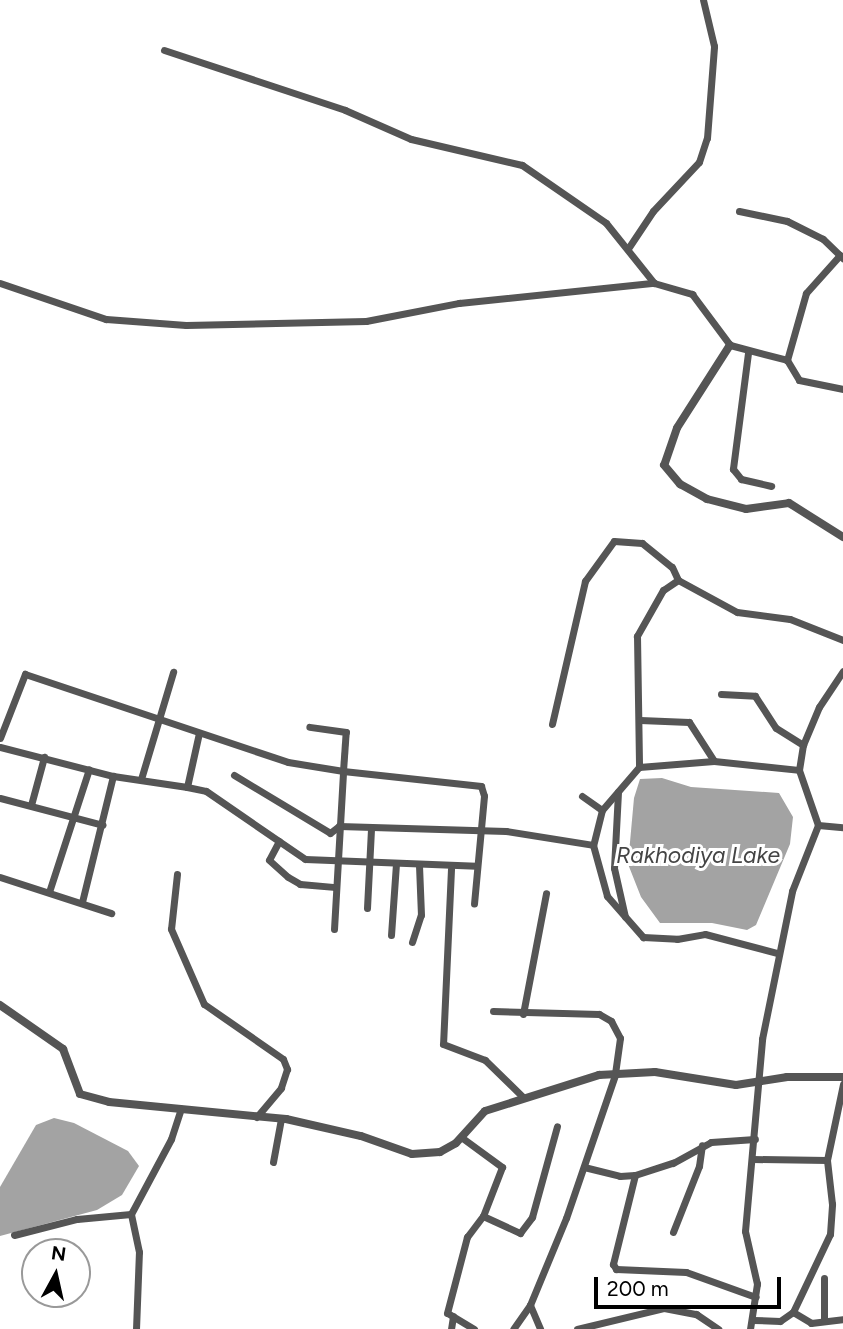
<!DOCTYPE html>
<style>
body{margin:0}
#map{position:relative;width:843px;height:1329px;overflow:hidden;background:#fff;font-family:Figtree,sans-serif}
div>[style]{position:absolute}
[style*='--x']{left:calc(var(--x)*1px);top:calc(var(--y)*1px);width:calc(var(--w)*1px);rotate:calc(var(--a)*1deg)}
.water>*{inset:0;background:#a3a3a3}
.minor>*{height:7px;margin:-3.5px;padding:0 3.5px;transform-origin:3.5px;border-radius:3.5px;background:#555}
.tertiary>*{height:8px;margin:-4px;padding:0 4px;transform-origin:4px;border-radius:4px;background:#555}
span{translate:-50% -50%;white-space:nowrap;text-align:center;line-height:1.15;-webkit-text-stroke:6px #fff;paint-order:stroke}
.water-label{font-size:23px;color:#444;font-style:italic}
.north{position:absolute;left:21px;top:1238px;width:70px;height:70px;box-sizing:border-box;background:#fff;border:2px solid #999;border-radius:50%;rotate:8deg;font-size:19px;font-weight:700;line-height:28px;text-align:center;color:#000}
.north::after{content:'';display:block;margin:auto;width:24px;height:32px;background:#000;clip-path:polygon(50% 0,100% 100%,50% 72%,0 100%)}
.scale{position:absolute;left:594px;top:1277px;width:187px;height:32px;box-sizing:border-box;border:4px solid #000;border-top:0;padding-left:9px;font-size:21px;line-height:24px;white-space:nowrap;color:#000;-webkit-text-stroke:5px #fff;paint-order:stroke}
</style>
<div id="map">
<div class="water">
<i style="clip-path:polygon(662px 778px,691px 787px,779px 793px,793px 817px,790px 844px,756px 925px,747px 930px,712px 923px,660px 923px,641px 897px,628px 864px,634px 798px,640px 779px)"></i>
<i style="clip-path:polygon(54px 1118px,74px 1123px,128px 1151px,139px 1166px,122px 1195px,97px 1210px,0 1236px,0 1187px,36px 1125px)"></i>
</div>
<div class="minor">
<i style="--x:164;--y:50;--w:191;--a:18.3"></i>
<i style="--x:345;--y:110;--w:72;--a:23.7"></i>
<i style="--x:411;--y:139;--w:114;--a:13.2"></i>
<i style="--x:522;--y:165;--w:102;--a:34.6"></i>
<i style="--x:606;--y:223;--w:77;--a:51.3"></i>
<i style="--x:739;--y:211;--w:49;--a:11.8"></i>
<i style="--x:787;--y:221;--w:40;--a:26.6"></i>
<i style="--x:823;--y:239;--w:28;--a:44"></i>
<i style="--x:629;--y:247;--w:43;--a:-56.3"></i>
<i style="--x:653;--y:211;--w:67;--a:-46.8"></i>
<i style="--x:699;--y:162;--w:25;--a:-72"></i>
<i style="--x:707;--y:138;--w:92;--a:-85.6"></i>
<i style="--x:714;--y:46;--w:47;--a:-103.4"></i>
<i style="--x:840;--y:255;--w:51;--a:131.8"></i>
<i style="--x:806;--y:293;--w:70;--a:105.8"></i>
<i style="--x:787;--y:360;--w:23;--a:59"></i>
<i style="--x:799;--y:380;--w:45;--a:11.6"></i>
<i style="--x:0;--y:283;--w:112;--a:18.8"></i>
<i style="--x:106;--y:319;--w:80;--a:4.3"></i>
<i style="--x:186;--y:325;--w:180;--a:-1.3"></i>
<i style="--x:366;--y:321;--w:95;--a:-11"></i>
<i style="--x:459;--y:303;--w:196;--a:-5.9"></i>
<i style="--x:654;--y:283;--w:40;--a:16"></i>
<i style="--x:692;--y:294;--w:64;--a:53.3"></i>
<i style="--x:730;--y:345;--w:59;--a:14.7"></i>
<i style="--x:748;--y:353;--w:117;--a:97.4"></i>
<i style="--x:733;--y:469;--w:13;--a:51"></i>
<i style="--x:741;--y:479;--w:31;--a:13"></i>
<i style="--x:678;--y:580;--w:18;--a:146"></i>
<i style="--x:663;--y:590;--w:53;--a:119.5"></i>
<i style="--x:637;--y:636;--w:131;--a:89.1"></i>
<i style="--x:639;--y:767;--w:57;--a:130.7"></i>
<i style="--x:602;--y:810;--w:36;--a:104"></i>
<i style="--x:593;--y:845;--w:53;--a:74.6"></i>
<i style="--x:607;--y:896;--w:55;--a:48.7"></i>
<i style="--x:643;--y:937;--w:34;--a:3"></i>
<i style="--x:677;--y:939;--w:28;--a:-10"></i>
<i style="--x:705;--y:934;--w:74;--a:14.8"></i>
<i style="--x:721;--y:694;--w:34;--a:3"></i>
<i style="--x:755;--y:696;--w:38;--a:57"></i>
<i style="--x:776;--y:728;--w:32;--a:32"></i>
<i style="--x:640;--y:720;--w:49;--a:2.3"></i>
<i style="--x:689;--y:722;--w:46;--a:57.3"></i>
<i style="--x:552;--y:724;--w:147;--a:-77"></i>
<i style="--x:585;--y:581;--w:49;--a:-54.1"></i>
<i style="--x:614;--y:541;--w:28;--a:4"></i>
<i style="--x:642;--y:543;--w:38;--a:39"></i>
<i style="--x:672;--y:567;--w:14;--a:65"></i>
<i style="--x:678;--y:580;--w:67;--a:28.5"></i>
<i style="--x:737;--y:612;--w:53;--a:7.5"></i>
<i style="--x:790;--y:619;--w:57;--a:21.6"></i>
<i style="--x:0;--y:738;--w:69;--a:-68.7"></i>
<i style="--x:25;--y:674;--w:277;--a:18.5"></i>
<i style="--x:288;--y:762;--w:56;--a:9.3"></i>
<i style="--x:343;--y:771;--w:39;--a:-86"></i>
<i style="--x:346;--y:732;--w:37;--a:-172"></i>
<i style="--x:0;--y:747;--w:117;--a:14.4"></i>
<i style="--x:113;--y:776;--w:75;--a:8.5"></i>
<i style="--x:187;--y:787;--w:55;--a:-77.5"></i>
<i style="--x:639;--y:767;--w:75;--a:-4.6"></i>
<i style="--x:714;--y:761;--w:85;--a:6"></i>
<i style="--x:234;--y:775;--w:112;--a:31.1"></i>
<i style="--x:330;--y:833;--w:11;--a:-38"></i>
<i style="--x:339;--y:826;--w:167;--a:1.7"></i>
<i style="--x:506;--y:831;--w:88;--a:9.1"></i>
<i style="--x:141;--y:779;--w:112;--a:-73.3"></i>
<i style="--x:187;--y:787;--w:19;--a:12"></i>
<i style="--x:206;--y:791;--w:120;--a:34.5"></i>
<i style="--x:305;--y:859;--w:171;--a:2.3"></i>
<i style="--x:618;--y:792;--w:76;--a:93"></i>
<i style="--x:614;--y:868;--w:50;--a:77.3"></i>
<i style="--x:582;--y:796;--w:24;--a:35"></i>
<i style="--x:0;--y:798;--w:106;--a:14.7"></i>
<i style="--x:31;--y:805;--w:50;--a:-74.8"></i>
<i style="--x:818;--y:825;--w:25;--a:5"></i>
<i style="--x:279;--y:841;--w:21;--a:118"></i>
<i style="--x:269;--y:860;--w:25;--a:42"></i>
<i style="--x:288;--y:877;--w:14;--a:30"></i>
<i style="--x:300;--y:884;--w:33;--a:5"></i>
<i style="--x:451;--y:869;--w:175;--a:92.6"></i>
<i style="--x:443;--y:1044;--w:45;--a:20.9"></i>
<i style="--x:485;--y:1060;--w:54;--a:44.3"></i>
<i style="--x:177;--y:874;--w:55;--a:96.2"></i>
<i style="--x:171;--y:929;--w:82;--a:66.3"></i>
<i style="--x:204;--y:1004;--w:96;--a:34.8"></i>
<i style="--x:283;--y:1059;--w:11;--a:68"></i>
<i style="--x:287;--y:1069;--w:20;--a:108"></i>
<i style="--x:281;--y:1088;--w:38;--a:130"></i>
<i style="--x:0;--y:877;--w:117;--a:18"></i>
<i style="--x:49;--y:892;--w:129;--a:-72"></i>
<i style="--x:82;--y:902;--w:130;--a:-76.2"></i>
<i style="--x:367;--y:908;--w:78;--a:-87.1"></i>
<i style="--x:334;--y:929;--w:158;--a:-86.7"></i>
<i style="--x:343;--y:771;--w:139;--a:6.2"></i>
<i style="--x:481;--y:786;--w:10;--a:73"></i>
<i style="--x:484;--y:796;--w:108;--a:95.3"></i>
<i style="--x:391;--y:935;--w:71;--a:-86"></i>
<i style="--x:412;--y:942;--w:28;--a:-72"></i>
<i style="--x:421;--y:915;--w:49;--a:-92.3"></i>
<i style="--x:493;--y:1011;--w:106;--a:1.6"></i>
<i style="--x:599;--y:1014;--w:14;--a:30"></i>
<i style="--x:611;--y:1021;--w:19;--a:62"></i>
<i style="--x:620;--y:1038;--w:37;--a:98"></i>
<i style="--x:615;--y:1075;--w:151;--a:108.9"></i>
<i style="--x:566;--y:1218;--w:94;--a:112.5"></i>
<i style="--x:530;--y:1305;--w:29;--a:125"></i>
<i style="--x:523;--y:1014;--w:123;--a:-79.2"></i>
<i style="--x:461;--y:1137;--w:51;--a:36.2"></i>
<i style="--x:502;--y:1167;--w:53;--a:111.2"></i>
<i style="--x:753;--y:1159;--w:74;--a:0.8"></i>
<i style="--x:273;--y:1162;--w:44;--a:-79.5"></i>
<i style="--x:584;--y:1167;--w:37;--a:14"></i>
<i style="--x:620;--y:1176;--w:15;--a:-4"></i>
<i style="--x:635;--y:1175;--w:40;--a:-18"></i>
<i style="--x:673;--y:1163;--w:43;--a:-28.9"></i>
<i style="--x:711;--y:1142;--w:44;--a:-3.9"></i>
<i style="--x:635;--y:1175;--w:92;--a:103.9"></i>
<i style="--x:613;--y:1264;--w:6;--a:59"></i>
<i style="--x:616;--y:1269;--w:70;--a:2.5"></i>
<i style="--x:686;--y:1272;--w:74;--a:19.7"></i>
<i style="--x:673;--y:1232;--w:71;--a:-68.5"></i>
<i style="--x:699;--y:1166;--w:21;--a:-82"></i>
<i style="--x:14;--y:1235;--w:65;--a:-14.3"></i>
<i style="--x:77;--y:1219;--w:54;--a:-5.3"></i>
<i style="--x:530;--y:1305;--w:26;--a:67"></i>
<i style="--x:793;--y:1312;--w:21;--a:31"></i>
<i style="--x:811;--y:1323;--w:32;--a:-7"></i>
<i style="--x:753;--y:1320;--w:27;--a:2"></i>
<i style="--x:780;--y:1321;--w:16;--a:-35"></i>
<i style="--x:793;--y:1312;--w:86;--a:-64.6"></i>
<i style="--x:830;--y:1234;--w:30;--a:-86"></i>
<i style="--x:832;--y:1204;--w:44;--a:-96.5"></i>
<i style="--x:827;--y:1160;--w:78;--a:-78.1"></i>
<i style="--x:824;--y:1321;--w:43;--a:-90"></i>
<i style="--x:136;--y:1329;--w:77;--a:-87.8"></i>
<i style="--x:139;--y:1252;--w:39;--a:-102"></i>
<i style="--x:131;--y:1214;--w:85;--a:-61.9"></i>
<i style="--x:171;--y:1139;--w:32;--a:-72"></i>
<i style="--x:451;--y:1329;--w:13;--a:-81"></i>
<i style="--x:474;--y:1329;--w:31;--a:-149"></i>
<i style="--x:447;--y:1313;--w:79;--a:-75.3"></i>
<i style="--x:467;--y:1237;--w:26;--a:-53"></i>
<i style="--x:483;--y:1216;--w:41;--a:24.7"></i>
<i style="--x:520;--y:1233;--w:20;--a:-53"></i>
<i style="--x:532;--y:1217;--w:94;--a:-74.6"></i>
<i style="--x:577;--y:1329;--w:89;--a:-13.6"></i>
<i style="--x:664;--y:1308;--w:33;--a:11"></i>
<i style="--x:696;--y:1314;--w:27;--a:34"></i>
<i style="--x:750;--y:1329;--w:46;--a:-81.2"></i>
<i style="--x:757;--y:1284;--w:54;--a:-102.8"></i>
<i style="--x:745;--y:1231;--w:193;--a:-84.9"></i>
<i style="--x:762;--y:1039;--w:151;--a:-78.5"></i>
<i style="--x:792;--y:891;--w:71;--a:-68.5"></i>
<i style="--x:818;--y:825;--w:58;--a:-109.1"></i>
<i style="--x:799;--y:770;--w:25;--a:-81"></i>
<i style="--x:803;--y:745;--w:41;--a:-67.2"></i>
<i style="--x:819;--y:707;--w:43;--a:-56.3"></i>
</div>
<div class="tertiary">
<i style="--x:730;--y:345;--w:98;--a:122.6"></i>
<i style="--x:677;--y:428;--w:39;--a:109"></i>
<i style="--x:664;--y:465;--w:25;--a:50"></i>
<i style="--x:680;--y:484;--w:31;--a:29"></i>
<i style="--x:707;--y:499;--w:40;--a:14.4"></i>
<i style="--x:746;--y:509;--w:43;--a:-7.9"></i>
<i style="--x:789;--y:503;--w:64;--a:32.2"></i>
<i style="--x:0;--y:1005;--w:77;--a:34.9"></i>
<i style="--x:63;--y:1049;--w:48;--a:69.3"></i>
<i style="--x:80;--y:1094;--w:30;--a:15"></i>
<i style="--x:109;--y:1102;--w:178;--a:5.5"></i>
<i style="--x:286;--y:1119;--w:77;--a:12.8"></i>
<i style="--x:361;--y:1136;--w:54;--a:19.4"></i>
<i style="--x:412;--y:1154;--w:28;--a:-4"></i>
<i style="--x:440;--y:1152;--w:18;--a:-29"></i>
<i style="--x:456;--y:1143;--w:43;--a:-47.8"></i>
<i style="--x:485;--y:1111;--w:120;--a:-17.5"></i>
<i style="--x:599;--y:1075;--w:56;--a:-3.1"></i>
<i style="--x:655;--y:1072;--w:82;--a:9.1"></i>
<i style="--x:736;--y:1085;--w:52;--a:-8.9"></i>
<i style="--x:787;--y:1077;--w:56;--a:0"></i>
</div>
<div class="water-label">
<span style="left:698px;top:855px">Rakhodiya Lake</span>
</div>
<div class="north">N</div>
<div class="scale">200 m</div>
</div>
